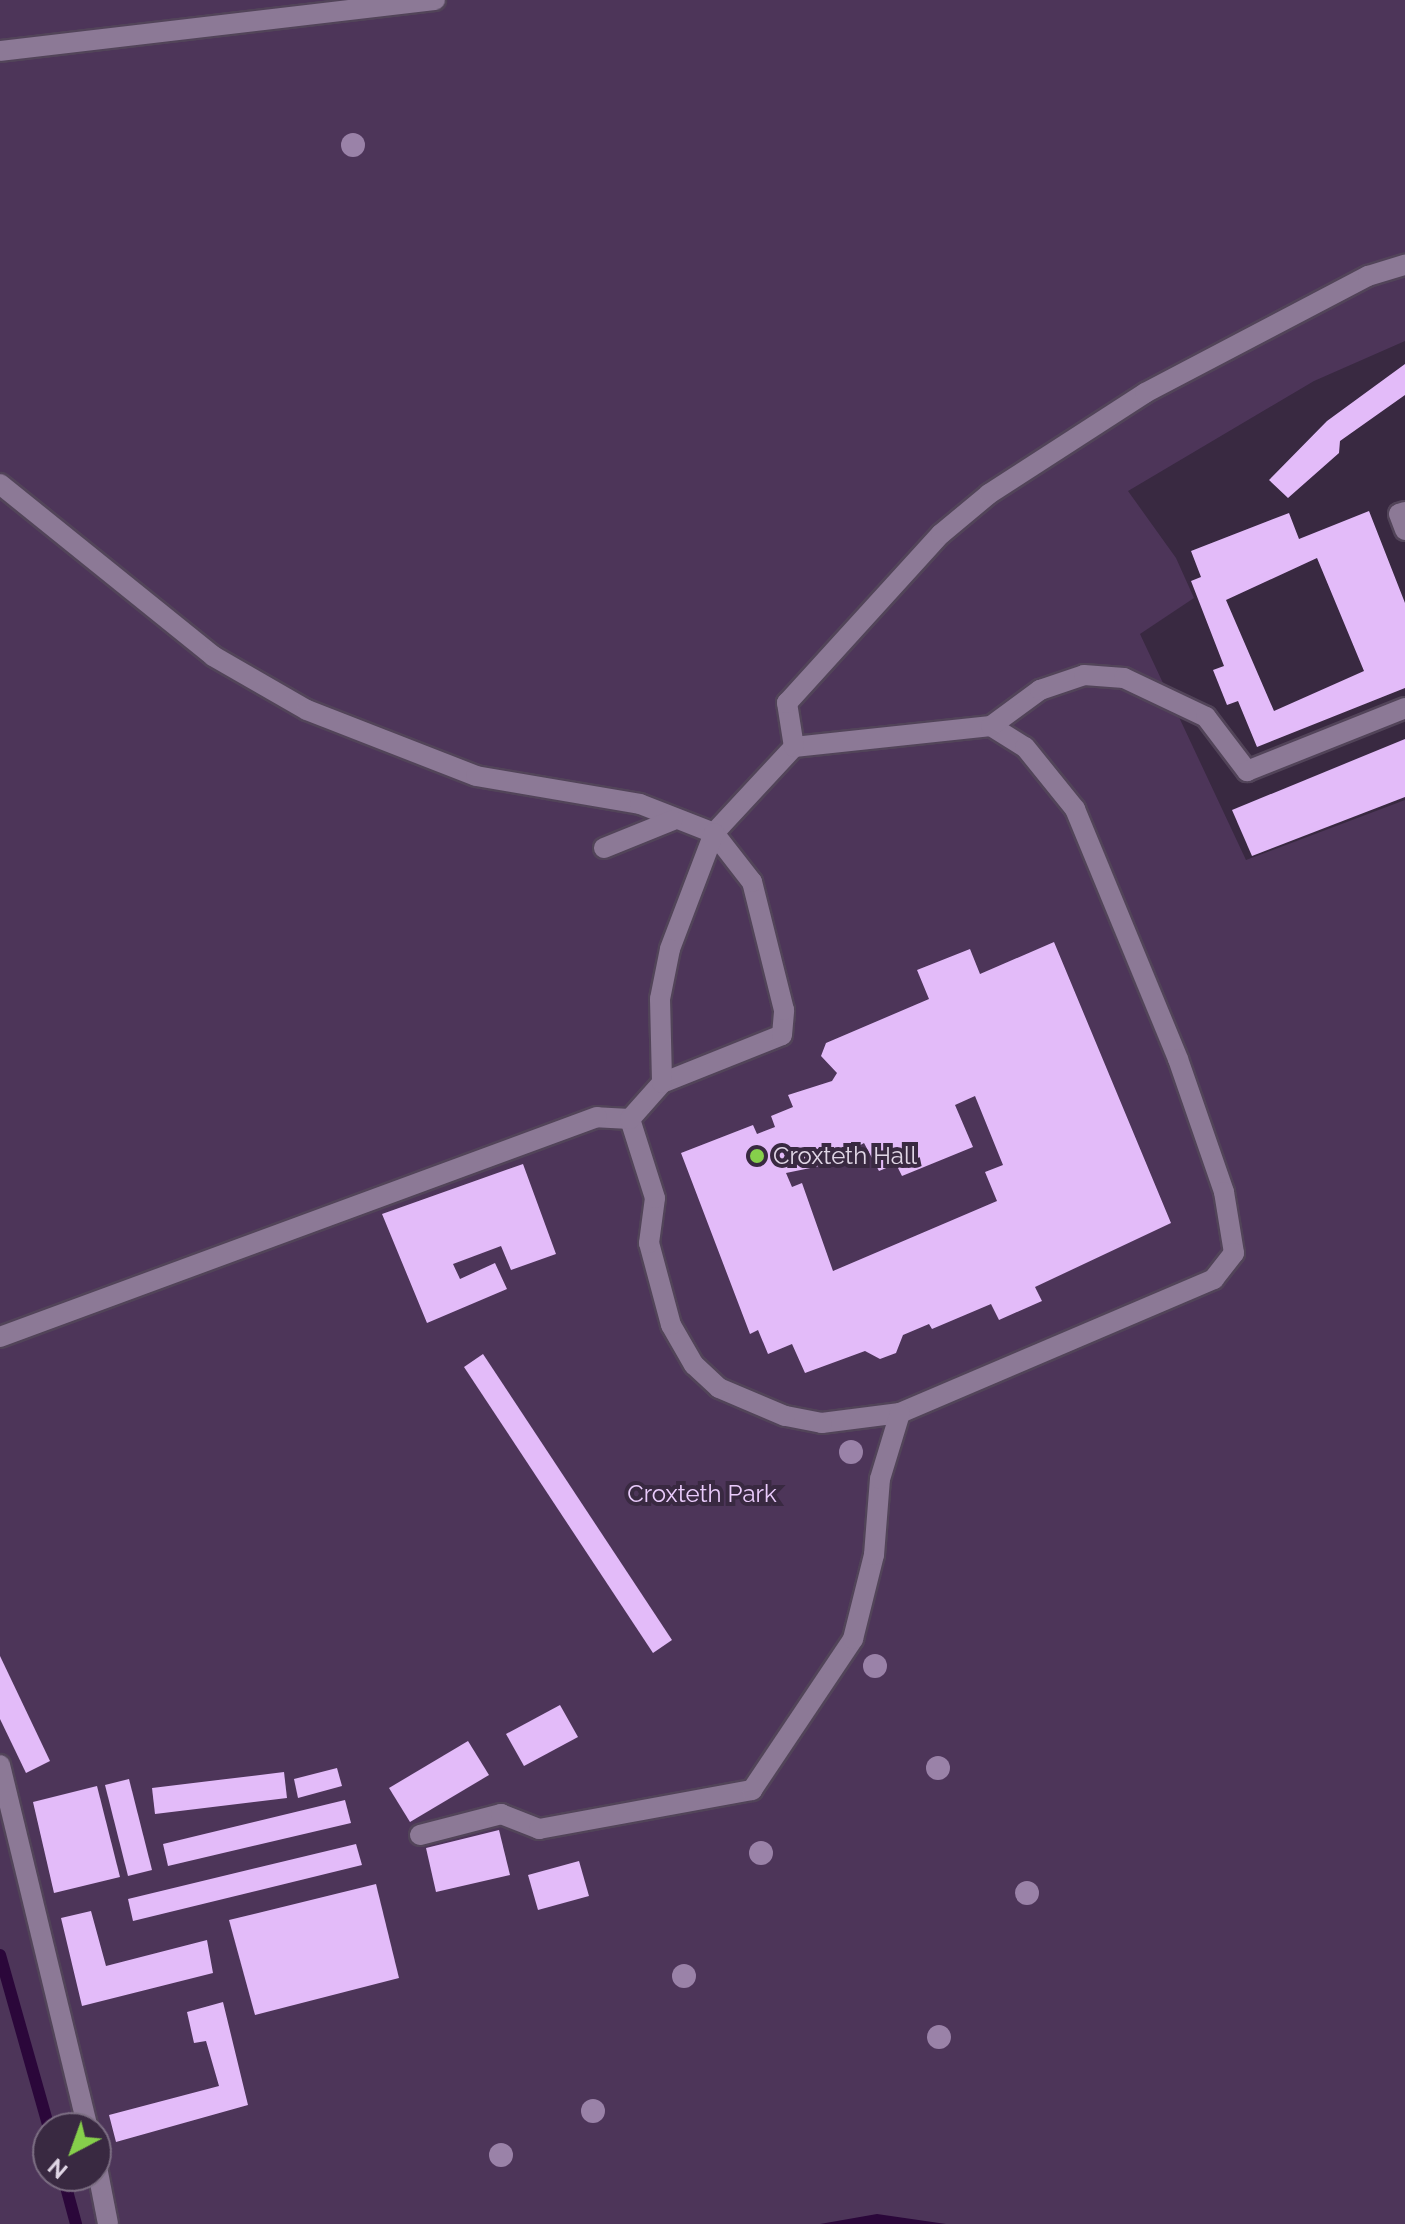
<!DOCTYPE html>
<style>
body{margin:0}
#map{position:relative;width:1405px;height:2224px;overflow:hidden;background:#392941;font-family:Raleway,sans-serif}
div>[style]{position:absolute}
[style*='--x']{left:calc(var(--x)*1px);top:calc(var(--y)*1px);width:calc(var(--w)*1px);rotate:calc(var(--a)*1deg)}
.green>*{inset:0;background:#4d3559}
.water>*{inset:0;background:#2b073a}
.stream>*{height:12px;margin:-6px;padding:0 6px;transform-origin:6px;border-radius:6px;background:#2b073a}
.building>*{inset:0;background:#e3bbf9}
.roads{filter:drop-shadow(2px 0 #524459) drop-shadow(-2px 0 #524459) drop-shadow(0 2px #524459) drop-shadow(0 -2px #524459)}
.lane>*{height:20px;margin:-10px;padding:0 10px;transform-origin:10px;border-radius:10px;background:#8c7996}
.trees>*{width:24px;height:24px;margin:-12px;border-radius:50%;background:#9a82a8}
.dots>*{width:22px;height:22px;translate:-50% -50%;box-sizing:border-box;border:4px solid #392941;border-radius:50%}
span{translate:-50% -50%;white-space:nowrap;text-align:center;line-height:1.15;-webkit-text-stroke:8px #392941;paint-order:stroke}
.poi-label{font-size:24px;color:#e0d6e6}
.left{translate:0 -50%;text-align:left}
.park-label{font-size:24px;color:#eacbfc}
.north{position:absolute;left:32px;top:2112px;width:80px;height:80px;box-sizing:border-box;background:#392941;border:2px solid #7c6e83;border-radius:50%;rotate:221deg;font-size:22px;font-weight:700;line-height:32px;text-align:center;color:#e0d6e6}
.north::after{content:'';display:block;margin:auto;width:28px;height:36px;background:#86cf4b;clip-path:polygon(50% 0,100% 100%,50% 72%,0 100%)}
</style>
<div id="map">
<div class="green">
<i style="clip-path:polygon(evenodd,0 0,1405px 0,1405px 341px,1314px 381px,1128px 491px,1176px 558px,1194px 598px,1140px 634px,1246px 860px,1405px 800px,1405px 2224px,0 2224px,0 0,48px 2128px,96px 2128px,96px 2176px,48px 2176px,48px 2128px)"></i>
</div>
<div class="water">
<i style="clip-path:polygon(877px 2214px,946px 2224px,820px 2224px)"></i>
</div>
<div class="stream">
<i style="--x:0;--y:1955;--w:180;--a:74.2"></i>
<i style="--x:63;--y:2176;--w:50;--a:74.8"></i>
</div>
<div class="building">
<i style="clip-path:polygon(1405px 364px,1405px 395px,1340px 441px,1339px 453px,1288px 498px,1269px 480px,1327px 421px)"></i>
<i style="clip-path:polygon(evenodd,1369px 511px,1405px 603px,1405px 688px,1257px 747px,1238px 701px,1227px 705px,1213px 670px,1224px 666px,1191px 581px,1201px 577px,1191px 551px,1289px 513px,1299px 539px,1369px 511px,1317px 558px,1364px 671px,1274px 711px,1226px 600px,1317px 558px)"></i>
<i style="clip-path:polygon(1405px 739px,1405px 797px,1252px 856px,1232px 810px)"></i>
<i style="clip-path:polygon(evenodd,1054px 942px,1171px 1223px,1035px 1287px,1042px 1301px,999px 1320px,991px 1304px,932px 1329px,929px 1324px,903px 1335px,896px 1353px,880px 1359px,865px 1351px,805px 1373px,792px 1344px,768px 1354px,758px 1330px,750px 1334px,681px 1153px,753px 1125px,757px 1134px,775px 1127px,771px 1116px,793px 1107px,788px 1095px,832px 1081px,837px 1073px,821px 1056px,826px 1043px,929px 999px,917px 970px,970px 949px,980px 974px,1054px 942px,975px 1096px,1003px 1165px,985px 1172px,997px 1201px,833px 1271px,802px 1183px,792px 1187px,786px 1173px,825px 1165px,864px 1143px,879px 1171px,896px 1164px,902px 1176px,973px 1147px,955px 1105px,975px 1096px)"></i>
<i style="clip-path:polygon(523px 1164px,556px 1254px,511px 1270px,501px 1246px,453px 1264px,460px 1279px,495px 1263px,507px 1289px,427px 1323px,382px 1214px)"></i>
<i style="clip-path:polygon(483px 1354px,672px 1640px,653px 1653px,464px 1367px)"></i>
<i style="clip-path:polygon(0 1656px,50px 1761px,26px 1773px,0 1719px)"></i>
<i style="clip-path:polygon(560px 1705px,578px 1737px,524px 1766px,506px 1734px)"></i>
<i style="clip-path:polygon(468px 1741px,489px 1775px,410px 1822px,389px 1788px)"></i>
<i style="clip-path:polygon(337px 1768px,342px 1786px,298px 1798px,294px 1779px)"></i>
<i style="clip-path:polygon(284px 1772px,287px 1798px,155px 1814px,152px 1788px)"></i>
<i style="clip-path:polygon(129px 1779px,152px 1870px,128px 1876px,105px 1785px)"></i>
<i style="clip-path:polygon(97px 1786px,120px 1877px,54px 1893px,33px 1802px)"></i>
<i style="clip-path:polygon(345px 1800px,351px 1823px,168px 1866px,163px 1844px)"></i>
<i style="clip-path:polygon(499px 1830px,510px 1875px,436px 1892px,426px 1848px)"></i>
<i style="clip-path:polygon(356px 1844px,362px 1865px,133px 1921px,128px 1899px)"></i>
<i style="clip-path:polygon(579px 1861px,589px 1896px,538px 1910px,528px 1875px)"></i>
<i style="clip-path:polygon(376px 1884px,399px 1978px,255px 2015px,229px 1920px)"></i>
<i style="clip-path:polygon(91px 1911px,106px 1966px,207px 1940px,213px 1973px,82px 2006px,61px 1918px)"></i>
<i style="clip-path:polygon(223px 2002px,248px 2105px,116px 2142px,109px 2115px,219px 2086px,206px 2041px,194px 2043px,187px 2012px)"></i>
</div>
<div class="roads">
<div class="lane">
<i style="--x:0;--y:51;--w:438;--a:-6.7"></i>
<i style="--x:0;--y:484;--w:274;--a:38.9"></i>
<i style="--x:213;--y:656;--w:108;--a:29.9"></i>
<i style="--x:307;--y:710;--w:181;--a:21.3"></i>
<i style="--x:476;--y:776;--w:166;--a:9.7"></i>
<i style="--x:640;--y:804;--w:79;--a:21.4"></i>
<i style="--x:714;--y:833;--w:117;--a:-47.1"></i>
<i style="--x:794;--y:747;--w:198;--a:-6.1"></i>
<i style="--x:991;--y:726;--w:40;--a:32"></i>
<i style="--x:1025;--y:747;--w:80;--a:51.1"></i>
<i style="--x:1075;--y:809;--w:270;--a:67.6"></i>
<i style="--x:1178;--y:1059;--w:141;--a:70.9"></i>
<i style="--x:1224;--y:1192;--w:62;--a:80.7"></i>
<i style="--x:1234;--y:1253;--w:33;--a:128"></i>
<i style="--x:1214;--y:1279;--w:341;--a:156.9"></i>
<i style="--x:900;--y:1413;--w:79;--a:172.7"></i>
<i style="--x:822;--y:1423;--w:38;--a:-169"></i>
<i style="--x:785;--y:1416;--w:72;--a:-157"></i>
<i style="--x:719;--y:1388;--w:34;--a:-137"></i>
<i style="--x:694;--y:1365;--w:46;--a:-119.9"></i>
<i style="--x:671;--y:1325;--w:85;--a:-105"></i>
<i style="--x:649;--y:1243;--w:45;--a:-82.4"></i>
<i style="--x:655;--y:1198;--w:83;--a:-107.6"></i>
<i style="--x:630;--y:1119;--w:33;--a:-177"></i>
<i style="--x:597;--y:1117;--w:636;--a:159.77"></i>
<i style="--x:1405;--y:512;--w:6;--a:162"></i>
<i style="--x:1399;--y:514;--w:17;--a:69"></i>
<i style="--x:991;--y:726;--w:61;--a:-36.3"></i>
<i style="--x:1040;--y:690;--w:46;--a:-18.8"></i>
<i style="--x:1084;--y:675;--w:40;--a:4.3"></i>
<i style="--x:1124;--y:678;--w:91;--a:25.4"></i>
<i style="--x:1206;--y:717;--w:68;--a:52.8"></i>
<i style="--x:1247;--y:771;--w:170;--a:-21.7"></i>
<i style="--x:794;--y:747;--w:45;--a:-99"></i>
<i style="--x:787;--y:703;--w:229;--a:-47.7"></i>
<i style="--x:941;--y:534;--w:62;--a:-39.8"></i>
<i style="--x:989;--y:494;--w:186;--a:-32.9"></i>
<i style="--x:1145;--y:393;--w:252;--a:-27.7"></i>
<i style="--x:1368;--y:276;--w:39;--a:-17"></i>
<i style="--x:604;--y:848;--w:74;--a:-22.1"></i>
<i style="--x:630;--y:1119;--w:48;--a:-48.4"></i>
<i style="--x:662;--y:1083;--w:129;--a:-21.8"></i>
<i style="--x:782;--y:1035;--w:25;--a:-85"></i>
<i style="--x:784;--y:1010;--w:132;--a:-104"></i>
<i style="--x:752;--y:882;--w:62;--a:-127.8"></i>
<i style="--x:714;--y:833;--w:124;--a:110.8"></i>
<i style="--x:670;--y:949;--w:51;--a:101.3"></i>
<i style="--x:660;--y:999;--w:84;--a:88.6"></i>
<i style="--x:0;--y:1765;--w:374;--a:76.4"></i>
<i style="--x:420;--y:1835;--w:84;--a:-14.5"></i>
<i style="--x:501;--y:1814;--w:41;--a:21.5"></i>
<i style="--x:539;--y:1829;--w:217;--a:-10.4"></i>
<i style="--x:752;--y:1790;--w:182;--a:-56.2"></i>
<i style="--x:853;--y:1639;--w:87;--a:-76"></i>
<i style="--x:874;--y:1555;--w:76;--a:-85.5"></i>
<i style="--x:880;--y:1479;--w:69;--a:-73.1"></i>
<i style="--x:96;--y:2162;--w:63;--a:79"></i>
</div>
</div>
<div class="trees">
<i style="left:353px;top:145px"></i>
<i style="left:851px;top:1452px"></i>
<i style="left:875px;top:1666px"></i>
<i style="left:938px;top:1768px"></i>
<i style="left:761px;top:1853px"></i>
<i style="left:1027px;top:1893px"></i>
<i style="left:684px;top:1976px"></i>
<i style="left:939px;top:2037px"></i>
<i style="left:593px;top:2111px"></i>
<i style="left:501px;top:2155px"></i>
</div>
<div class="dots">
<i style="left:757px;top:1156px;background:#86cf4b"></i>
</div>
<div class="poi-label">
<span class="left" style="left:773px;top:1156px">Croxteth Hall</span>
</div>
<div class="park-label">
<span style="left:702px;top:1494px">Croxteth Park</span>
</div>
<div class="north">N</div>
</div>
